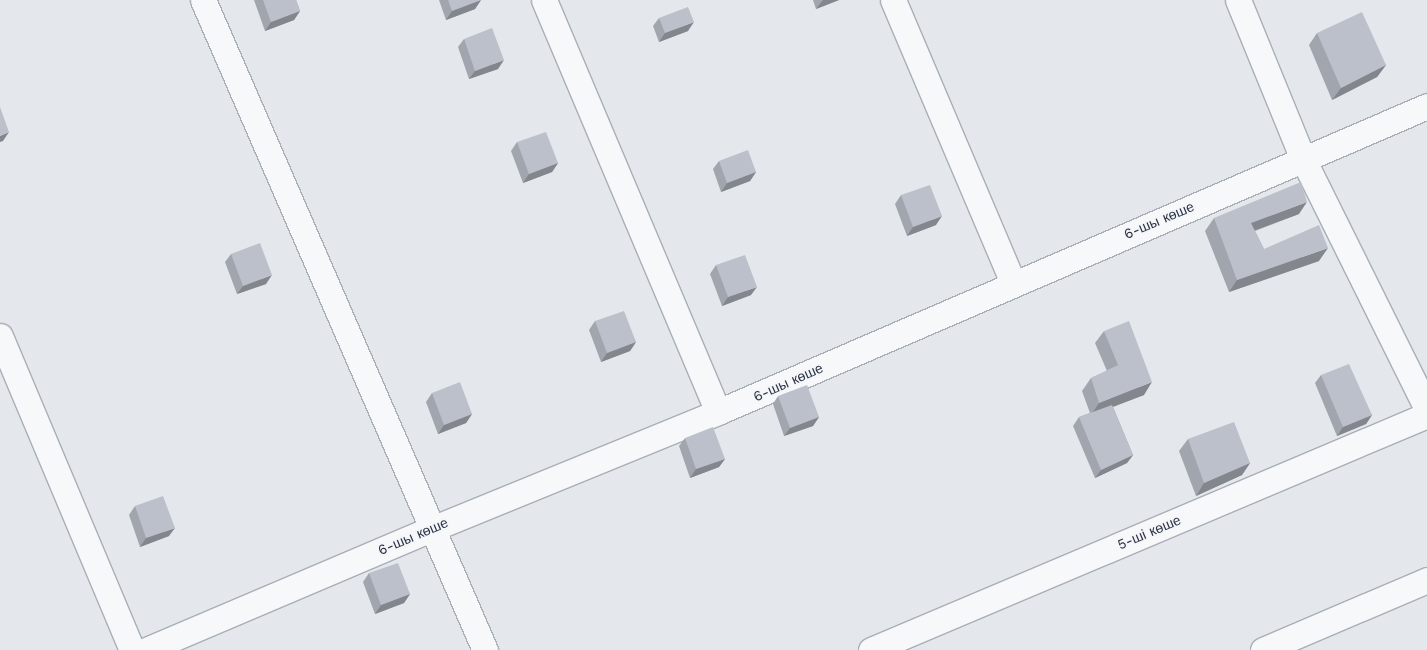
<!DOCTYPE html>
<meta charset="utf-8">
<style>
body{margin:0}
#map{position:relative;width:1427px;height:650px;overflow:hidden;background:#e4e7ec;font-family:"Work Sans",sans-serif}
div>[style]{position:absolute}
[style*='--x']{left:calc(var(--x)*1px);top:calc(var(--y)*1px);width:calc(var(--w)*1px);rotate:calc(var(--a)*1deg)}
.roads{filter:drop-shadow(1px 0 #a9aeb7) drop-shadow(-1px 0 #a9aeb7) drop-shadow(0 1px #a9aeb7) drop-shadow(0 -1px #a9aeb7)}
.minor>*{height:25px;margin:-12.5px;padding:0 12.5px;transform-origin:12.5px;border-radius:12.5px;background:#f7f8fa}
.wall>*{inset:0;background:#a1a5ae}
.shaded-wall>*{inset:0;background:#83868d}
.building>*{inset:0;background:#bbc0ca}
span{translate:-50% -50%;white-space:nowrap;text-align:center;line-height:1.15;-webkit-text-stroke:4px #f4f6f9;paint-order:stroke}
.street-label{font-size:14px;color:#2b3445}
</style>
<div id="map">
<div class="roads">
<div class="minor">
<i style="--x:203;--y:0;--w:709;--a:66.55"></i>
<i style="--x:544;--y:0;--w:447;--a:67.1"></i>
<i style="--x:893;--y:0;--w:307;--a:67"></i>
<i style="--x:1238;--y:0;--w:172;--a:67.8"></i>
<i style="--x:1303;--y:159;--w:279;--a:63.6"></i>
<i style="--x:0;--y:336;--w:341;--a:67.2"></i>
<i style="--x:146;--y:650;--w:313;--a:-23"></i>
<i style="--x:434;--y:528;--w:307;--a:-22.2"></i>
<i style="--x:718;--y:412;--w:772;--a:-23.34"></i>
<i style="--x:871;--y:650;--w:604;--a:-22.91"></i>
<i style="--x:1263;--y:650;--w:178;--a:-23.1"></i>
</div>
</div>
<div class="wall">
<i style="clip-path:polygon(254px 0,296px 0,300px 11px,294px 20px,265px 31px)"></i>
<i style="clip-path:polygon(439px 0,481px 0,475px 9px,446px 20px)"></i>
<i style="clip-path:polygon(813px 0,839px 0,816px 9px)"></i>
<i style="clip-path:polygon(659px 18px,688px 31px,659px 42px,653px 26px)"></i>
<i style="clip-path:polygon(1317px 33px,1386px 65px,1377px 77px,1332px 100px,1309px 45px)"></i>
<i style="clip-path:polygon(464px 39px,498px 69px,469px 79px,458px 47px)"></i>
<i style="clip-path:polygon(517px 142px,558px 163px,552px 172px,523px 183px,511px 151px)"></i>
<i style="clip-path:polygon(719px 161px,756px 172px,750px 181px,721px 192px,713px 169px)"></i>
<i style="clip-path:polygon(901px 195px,936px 225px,907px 236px,895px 204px)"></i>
<i style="clip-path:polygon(1299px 214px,1255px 231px,1264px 249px,1319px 261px,1229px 292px,1205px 231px,1214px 218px)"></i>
<i style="clip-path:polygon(231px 254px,266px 284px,237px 294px,225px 262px)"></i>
<i style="clip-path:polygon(716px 265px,751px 295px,722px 306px,710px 274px)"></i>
<i style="clip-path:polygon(595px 321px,636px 342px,630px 351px,601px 362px,589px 330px)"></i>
<i style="clip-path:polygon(1104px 331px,1144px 395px,1113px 407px,1133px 455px,1127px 463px,1095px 478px,1073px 426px,1079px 417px,1090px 413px,1082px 391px,1091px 378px,1107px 371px,1095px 343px)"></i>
<i style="clip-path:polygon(1321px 375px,1372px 415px,1366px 424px,1337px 436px,1315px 383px)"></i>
<i style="clip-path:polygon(432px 393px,472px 414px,466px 423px,438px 434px,426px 402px)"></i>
<i style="clip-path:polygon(778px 396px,819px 417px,813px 426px,784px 436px,773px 404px)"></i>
<i style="clip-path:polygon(685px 438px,725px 459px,719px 467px,690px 478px,679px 446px)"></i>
<i style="clip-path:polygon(1188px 439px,1250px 463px,1242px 475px,1196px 496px,1179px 451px)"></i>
<i style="clip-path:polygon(135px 506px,169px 536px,140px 547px,129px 515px)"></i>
<i style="clip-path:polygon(369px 573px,410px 594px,404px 603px,375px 614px,363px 582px)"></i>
</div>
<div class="shaded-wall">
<i style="clip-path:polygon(481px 0,475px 9px,446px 20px,452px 11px)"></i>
<i style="clip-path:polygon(823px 0,839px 0,816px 9px)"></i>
<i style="clip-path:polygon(300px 11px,294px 20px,265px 31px,271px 22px)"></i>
<i style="clip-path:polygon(694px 22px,688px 31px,659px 42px,665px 33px)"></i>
<i style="clip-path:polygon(504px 60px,498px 69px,469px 79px,475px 71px)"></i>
<i style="clip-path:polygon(1386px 65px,1377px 77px,1332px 100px,1341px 88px)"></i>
<i style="clip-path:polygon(9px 132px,3px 141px,0 142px,0 136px)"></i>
<i style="clip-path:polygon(558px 163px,552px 172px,523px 183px,529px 174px)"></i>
<i style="clip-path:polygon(756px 172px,750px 181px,721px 192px,727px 183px)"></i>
<i style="clip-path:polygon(1307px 202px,1299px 214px,1242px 235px,1251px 223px)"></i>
<i style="clip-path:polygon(942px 216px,936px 225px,907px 236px,913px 227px)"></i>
<i style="clip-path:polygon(1328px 248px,1319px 261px,1229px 292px,1237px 280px)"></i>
<i style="clip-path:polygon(272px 275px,266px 284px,237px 294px,243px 286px)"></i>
<i style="clip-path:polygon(757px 287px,751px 295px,722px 306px,728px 297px)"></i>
<i style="clip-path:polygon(636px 342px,630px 351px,601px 362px,607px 353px)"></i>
<i style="clip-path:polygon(1152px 382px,1144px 395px,1091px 415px,1099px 403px)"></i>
<i style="clip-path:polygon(472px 414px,466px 423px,438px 434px,444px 425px)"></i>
<i style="clip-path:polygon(1372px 415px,1366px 424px,1337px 436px,1343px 427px)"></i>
<i style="clip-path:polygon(819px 417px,813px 426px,784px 436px,790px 428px)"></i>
<i style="clip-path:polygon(1133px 455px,1127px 463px,1095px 478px,1101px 470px)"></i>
<i style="clip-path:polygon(725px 459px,719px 467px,690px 478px,696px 469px)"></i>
<i style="clip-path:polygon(1250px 463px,1242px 475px,1196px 496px,1204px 483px)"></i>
<i style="clip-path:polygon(175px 528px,169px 536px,140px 547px,146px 538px)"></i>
<i style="clip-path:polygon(410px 594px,404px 603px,375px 614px,381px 605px)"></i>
</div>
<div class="building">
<i style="clip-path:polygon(263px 0,296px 0,300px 11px,271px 22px)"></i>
<i style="clip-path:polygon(448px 0,481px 0,452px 11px)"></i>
<i style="clip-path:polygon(688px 7px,694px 22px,665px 33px,659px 18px)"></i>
<i style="clip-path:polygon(1362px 12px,1386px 65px,1341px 88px,1317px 33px)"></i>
<i style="clip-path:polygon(492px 28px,504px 60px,475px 71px,464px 39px)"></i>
<i style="clip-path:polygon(0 107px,9px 132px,0 136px)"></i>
<i style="clip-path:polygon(546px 132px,558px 163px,529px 174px,517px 142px)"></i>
<i style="clip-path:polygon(748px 150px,756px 172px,727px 183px,719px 161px)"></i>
<i style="clip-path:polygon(1301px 182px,1307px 202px,1251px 223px,1264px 249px,1319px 225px,1328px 248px,1237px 280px,1214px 218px)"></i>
<i style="clip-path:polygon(930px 185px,942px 216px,913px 227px,901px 195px)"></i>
<i style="clip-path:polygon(260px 243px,272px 275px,243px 286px,231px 254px)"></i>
<i style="clip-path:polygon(745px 255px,757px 287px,728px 297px,716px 265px)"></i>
<i style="clip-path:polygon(624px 311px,636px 342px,607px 353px,595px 321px)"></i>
<i style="clip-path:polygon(1129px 321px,1152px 382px,1099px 403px,1091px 378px,1118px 365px,1104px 331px)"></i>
<i style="clip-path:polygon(1349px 364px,1372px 415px,1343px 427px,1321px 375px)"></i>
<i style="clip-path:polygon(460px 382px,472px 414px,444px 425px,432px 393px)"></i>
<i style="clip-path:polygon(807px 385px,819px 417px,790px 428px,778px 396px)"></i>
<i style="clip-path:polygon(1112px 405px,1133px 455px,1101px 470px,1079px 417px)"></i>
<i style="clip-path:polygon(1234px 422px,1250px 463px,1204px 483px,1188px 439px)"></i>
<i style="clip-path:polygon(713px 427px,725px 459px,696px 469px,685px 438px)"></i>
<i style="clip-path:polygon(163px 496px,175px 528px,146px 538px,135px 506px)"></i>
<i style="clip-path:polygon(398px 563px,410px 594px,381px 605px,369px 573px)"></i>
</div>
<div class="street-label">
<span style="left:1159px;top:220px;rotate:-23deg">6-шы көше</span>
<span style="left:788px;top:382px;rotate:-24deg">6-шы көше</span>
<span style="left:1149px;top:532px;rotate:-23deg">5-ші көше</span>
<span style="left:413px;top:536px;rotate:-23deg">6-шы көше</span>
</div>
</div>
